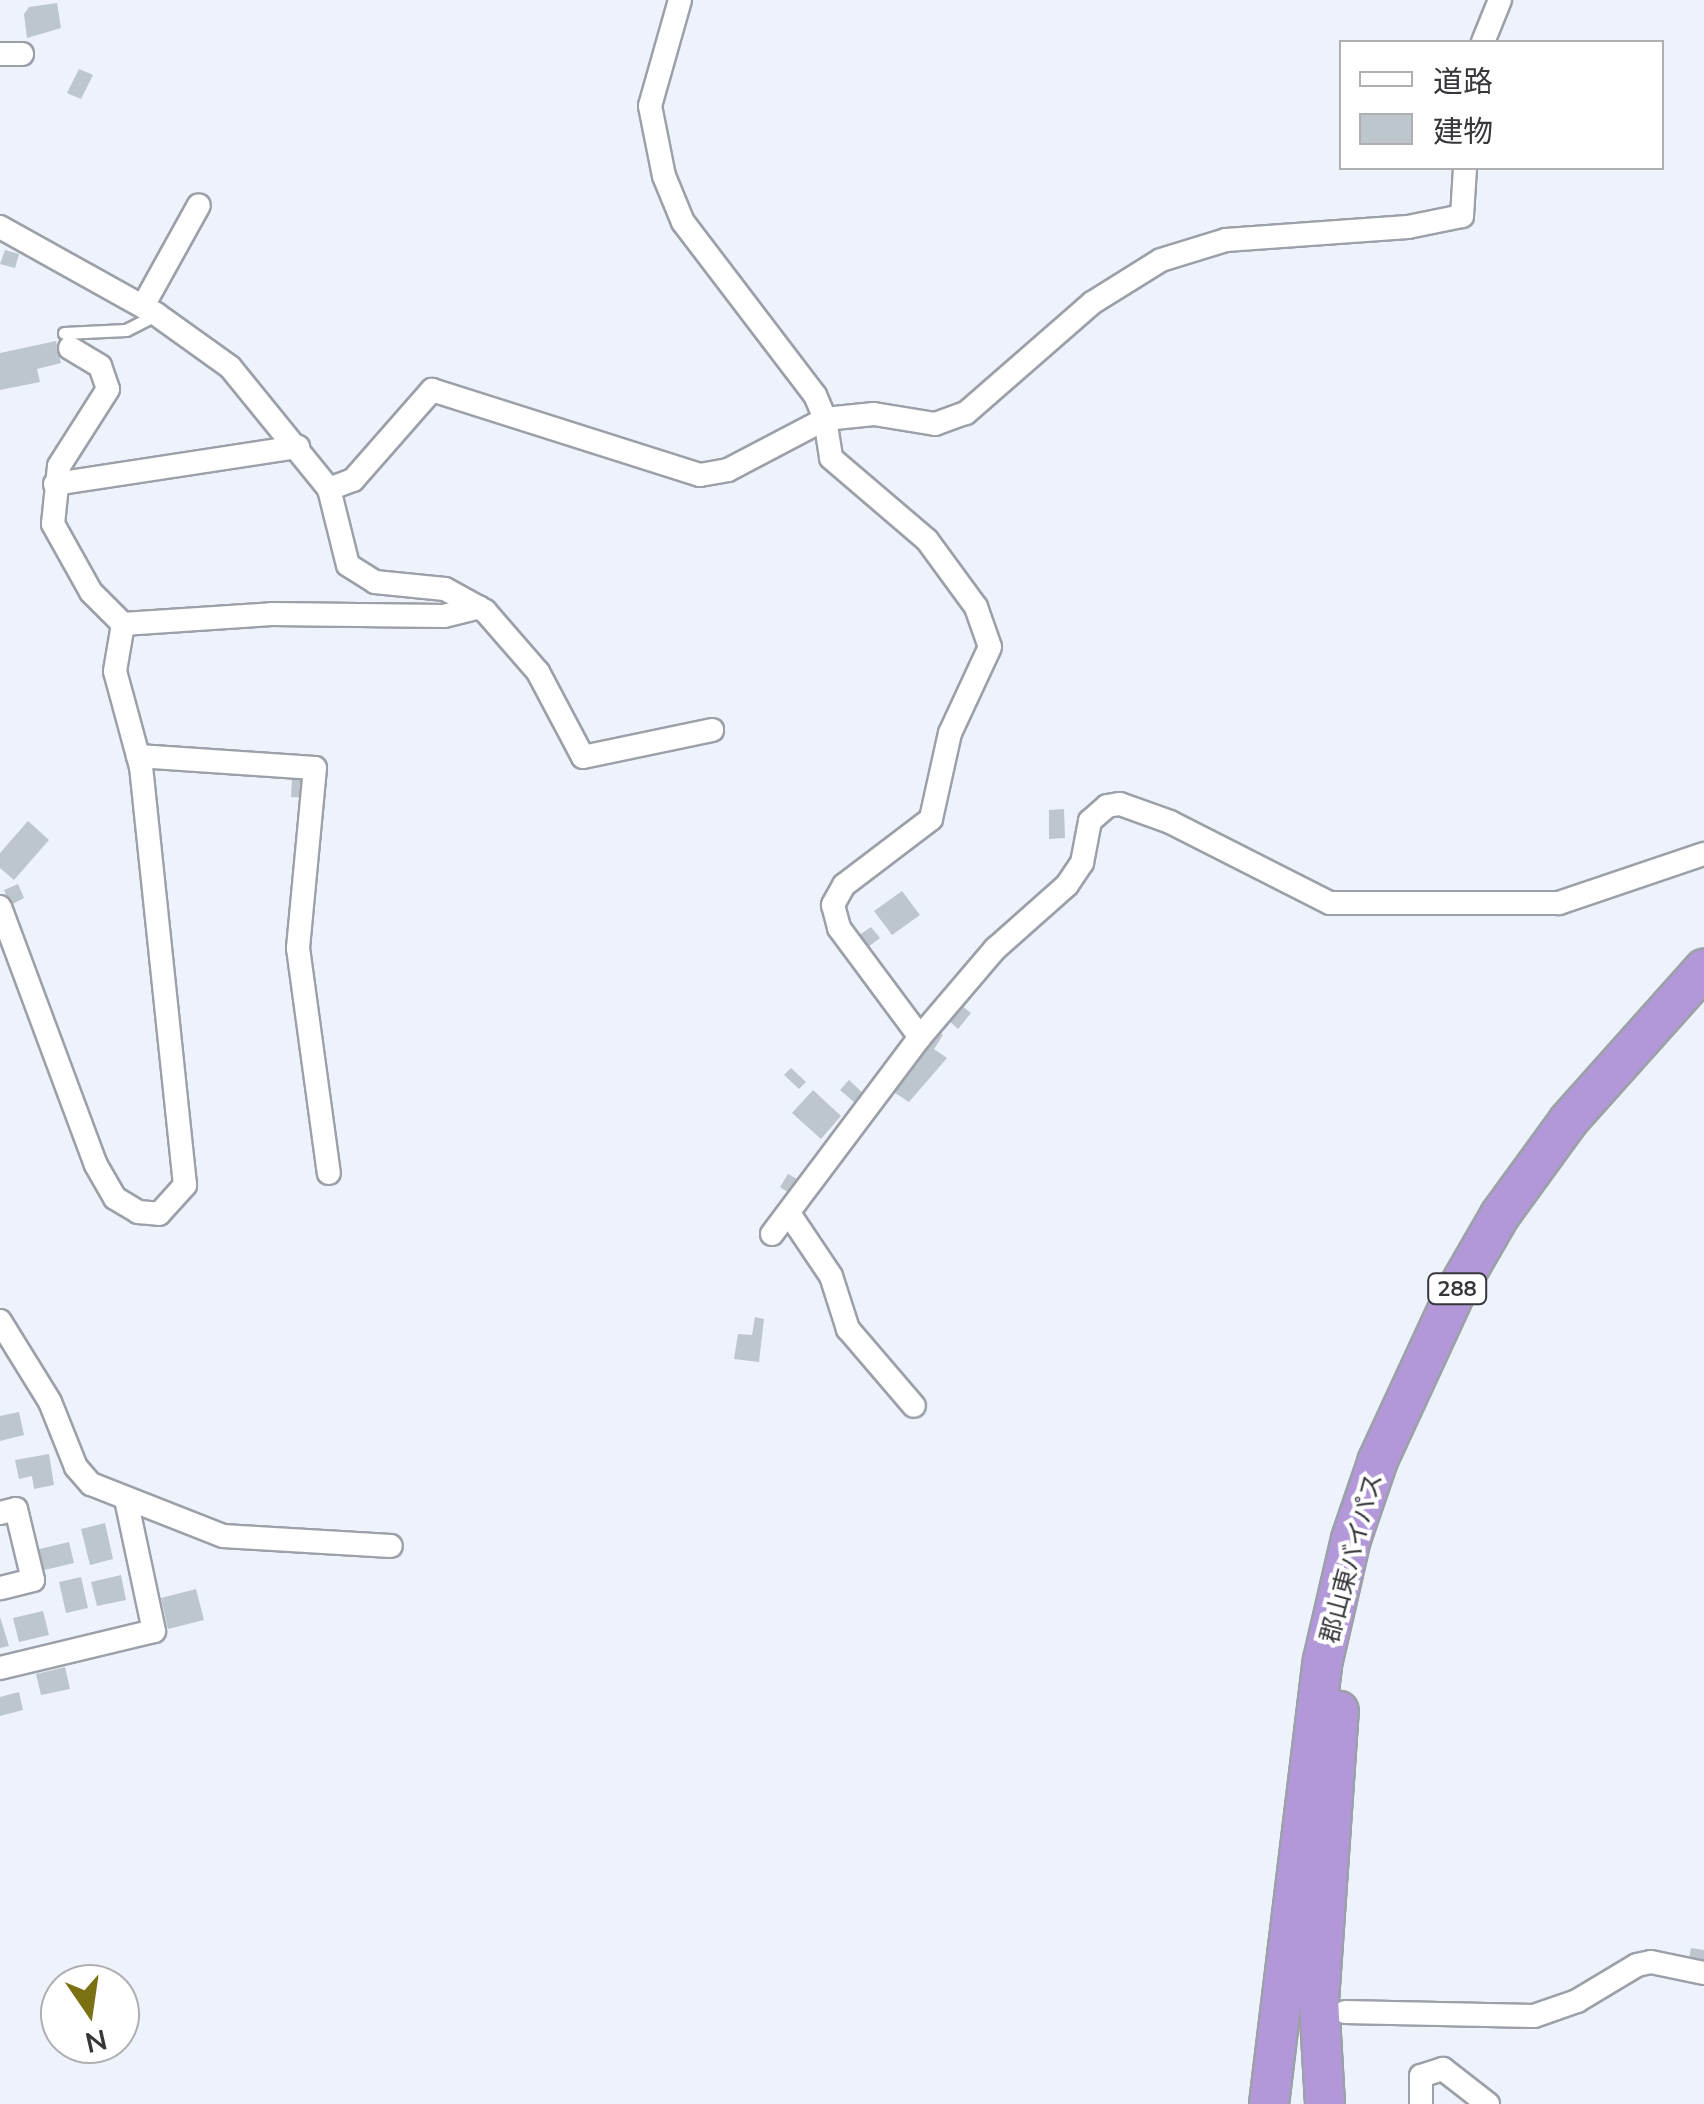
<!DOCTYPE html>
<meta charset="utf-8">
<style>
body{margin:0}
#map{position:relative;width:1704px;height:2104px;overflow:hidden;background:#eef2fb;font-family:Mulish,"Noto Sans JP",sans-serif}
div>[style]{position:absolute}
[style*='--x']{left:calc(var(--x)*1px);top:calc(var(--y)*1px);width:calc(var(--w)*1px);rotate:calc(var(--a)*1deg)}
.building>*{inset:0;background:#bdc6cc}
.roads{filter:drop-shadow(2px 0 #9ca0a8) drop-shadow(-2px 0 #9ca0a8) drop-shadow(0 2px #9ca0a8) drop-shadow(0 -2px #9ca0a8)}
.service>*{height:11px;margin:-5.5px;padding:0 5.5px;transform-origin:5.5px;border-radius:5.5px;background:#fff}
.minor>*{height:22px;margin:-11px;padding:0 11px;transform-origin:11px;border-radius:11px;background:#fff}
.trunk>*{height:38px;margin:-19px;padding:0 19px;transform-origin:19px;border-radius:19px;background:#b298d8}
span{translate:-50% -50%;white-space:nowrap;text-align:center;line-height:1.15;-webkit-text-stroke:8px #fff;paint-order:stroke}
.shield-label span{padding:2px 8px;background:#fff;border:2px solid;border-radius:8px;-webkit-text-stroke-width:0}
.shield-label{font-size:22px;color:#36373b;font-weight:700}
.street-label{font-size:25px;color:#36373b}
.legend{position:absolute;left:1339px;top:40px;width:325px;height:130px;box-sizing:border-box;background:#fff;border:2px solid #afafb1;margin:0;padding:12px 18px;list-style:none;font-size:30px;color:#36373b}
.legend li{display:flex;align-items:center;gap:20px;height:50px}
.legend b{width:50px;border:2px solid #afafb1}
.north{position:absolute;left:40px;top:1964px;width:100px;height:100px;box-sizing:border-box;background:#fff;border:2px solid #afafb1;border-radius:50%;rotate:167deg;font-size:28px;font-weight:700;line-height:40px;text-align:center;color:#36373b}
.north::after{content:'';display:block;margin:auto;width:35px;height:45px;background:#7c7112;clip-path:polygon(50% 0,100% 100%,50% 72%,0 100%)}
</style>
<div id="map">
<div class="building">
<i style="clip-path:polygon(57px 3px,61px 28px,27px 38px,24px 14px,29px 7px)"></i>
<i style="clip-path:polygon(79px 69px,93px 75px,81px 99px,67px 93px)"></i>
<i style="clip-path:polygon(5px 250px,19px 254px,15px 268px,0 264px)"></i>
<i style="clip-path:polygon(56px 341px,61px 363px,37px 369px,40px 382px,0 390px,0 353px)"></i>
<i style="clip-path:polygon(292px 778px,306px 779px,305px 798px,291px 797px)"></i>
<i style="clip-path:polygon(1064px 809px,1065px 838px,1049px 839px,1049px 810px)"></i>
<i style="clip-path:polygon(28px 821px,49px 840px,14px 880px,0 868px,0 853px)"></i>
<i style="clip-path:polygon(18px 884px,24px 898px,11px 905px,4px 890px)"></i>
<i style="clip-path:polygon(902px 891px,920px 915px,892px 935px,874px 911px)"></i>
<i style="clip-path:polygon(871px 927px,880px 938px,864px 950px,855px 938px)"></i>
<i style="clip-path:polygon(961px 1005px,971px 1013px,958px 1029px,948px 1020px)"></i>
<i style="clip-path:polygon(935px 1030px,943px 1035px,934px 1049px,947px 1058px,909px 1102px,892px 1091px)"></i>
<i style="clip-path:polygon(791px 1068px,806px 1082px,799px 1089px,784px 1075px)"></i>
<i style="clip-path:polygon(849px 1080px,864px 1094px,855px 1103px,840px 1090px)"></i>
<i style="clip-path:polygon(813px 1090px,841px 1116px,821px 1139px,792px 1113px)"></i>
<i style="clip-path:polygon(788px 1174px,797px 1179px,789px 1193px,780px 1187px)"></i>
<i style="clip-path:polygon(755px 1317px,764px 1319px,759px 1362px,734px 1359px,738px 1334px,752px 1335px)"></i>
<i style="clip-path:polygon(19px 1412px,24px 1435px,0 1441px,0 1416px)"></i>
<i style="clip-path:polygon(49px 1454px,54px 1485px,34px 1489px,32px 1476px,19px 1479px,15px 1460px)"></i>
<i style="clip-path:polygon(105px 1523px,113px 1559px,90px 1565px,81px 1529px)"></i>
<i style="clip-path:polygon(69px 1542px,74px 1563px,40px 1571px,35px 1550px)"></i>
<i style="clip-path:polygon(121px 1575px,126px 1600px,97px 1606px,91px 1582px)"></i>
<i style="clip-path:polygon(81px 1577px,88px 1608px,66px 1613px,59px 1582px)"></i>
<i style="clip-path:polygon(196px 1589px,204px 1620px,168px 1629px,161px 1598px)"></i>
<i style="clip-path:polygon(43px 1611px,49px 1635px,19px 1642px,13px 1618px)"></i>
<i style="clip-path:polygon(0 1617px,9px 1646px,0 1648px)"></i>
<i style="clip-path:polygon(65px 1667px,70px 1689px,41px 1695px,36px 1674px)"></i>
<i style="clip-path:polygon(19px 1692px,23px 1710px,0 1716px,0 1697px)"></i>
<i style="clip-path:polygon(1691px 1948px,1704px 1950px,1704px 1962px,1689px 1959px)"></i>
</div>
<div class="roads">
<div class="service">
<i style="--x:64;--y:333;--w:62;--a:-2.8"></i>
<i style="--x:126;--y:330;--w:33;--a:-27"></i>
</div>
<div class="minor">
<i style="--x:680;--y:0;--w:110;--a:105.8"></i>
<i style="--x:650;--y:106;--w:71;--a:78.7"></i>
<i style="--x:664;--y:176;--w:50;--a:67.6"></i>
<i style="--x:683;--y:222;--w:218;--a:52.7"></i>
<i style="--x:815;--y:395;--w:26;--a:67"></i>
<i style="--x:825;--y:419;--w:49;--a:-5.8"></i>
<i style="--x:874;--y:414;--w:62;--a:9.3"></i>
<i style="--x:935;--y:424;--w:33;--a:-20"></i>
<i style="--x:966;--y:413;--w:167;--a:-41.1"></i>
<i style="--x:1092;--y:303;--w:81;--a:-31.9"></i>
<i style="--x:1161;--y:260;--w:68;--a:-17.1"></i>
<i style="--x:1226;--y:240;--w:182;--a:-4.1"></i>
<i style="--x:1408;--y:227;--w:55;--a:-11.5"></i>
<i style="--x:1462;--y:216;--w:48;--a:-86.4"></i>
<i style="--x:1483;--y:42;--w:45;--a:-68"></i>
<i style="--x:0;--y:54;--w:22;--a:0"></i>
<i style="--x:0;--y:227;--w:179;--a:29.1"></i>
<i style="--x:156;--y:314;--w:91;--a:35.6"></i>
<i style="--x:230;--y:367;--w:157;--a:50.9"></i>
<i style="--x:329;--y:489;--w:78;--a:76"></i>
<i style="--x:348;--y:565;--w:32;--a:32"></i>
<i style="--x:375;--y:582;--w:70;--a:5.7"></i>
<i style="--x:445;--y:589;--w:46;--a:28.8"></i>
<i style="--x:485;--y:611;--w:81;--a:49"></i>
<i style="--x:538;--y:672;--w:96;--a:62.1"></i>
<i style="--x:583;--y:757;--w:132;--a:-11.8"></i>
<i style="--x:143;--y:306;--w:115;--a:-61"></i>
<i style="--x:55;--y:484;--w:246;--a:-8.7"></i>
<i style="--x:329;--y:489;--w:26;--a:-21"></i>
<i style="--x:353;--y:480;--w:120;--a:-48.7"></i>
<i style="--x:432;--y:390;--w:281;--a:17.6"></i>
<i style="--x:700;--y:475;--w:28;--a:-10"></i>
<i style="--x:728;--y:470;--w:110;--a:-27.7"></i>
<i style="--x:825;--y:419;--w:39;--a:81"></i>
<i style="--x:831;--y:458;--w:126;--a:40.5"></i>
<i style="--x:927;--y:540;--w:83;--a:53.8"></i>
<i style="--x:976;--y:607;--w:42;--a:70.7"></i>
<i style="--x:990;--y:647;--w:95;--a:114.9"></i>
<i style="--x:950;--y:733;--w:88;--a:102.5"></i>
<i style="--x:931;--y:819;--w:109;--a:142.8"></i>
<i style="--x:844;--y:885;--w:23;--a:119"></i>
<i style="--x:833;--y:905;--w:24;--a:75"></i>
<i style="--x:839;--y:928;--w:136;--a:53.4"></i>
<i style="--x:123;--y:624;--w:149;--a:-3.8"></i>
<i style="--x:272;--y:614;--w:172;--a:0.7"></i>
<i style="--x:444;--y:616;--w:36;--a:-14"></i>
<i style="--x:138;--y:756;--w:177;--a:3.9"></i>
<i style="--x:315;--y:768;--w:181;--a:95.4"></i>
<i style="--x:298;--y:948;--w:227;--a:82.2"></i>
<i style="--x:0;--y:907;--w:275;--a:69.6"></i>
<i style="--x:96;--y:1165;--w:38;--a:60"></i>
<i style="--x:115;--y:1198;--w:27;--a:31"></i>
<i style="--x:138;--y:1212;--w:21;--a:5"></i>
<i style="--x:159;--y:1214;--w:39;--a:-48"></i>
<i style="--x:185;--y:1185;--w:420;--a:-96"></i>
<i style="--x:141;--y:767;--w:99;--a:-105.2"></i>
<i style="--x:115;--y:671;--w:48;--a:-80.3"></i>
<i style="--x:123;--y:624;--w:45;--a:-135"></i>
<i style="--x:91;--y:592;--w:78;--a:-119.2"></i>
<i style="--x:53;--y:524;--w:58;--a:-84.1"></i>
<i style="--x:59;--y:466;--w:91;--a:-57.5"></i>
<i style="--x:108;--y:389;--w:24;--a:-109"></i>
<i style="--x:100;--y:366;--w:35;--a:-149"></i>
<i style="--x:790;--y:1215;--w:73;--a:56.1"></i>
<i style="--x:831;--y:1276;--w:56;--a:72.2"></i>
<i style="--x:848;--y:1329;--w:101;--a:49.4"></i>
<i style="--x:772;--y:1234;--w:246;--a:-53.1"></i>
<i style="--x:920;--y:1037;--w:116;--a:-49.6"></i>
<i style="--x:995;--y:949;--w:96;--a:-41.6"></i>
<i style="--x:1067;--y:885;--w:27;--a:-56"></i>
<i style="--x:1082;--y:863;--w:43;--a:-79.2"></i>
<i style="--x:1090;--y:821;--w:23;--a:-41"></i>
<i style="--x:1107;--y:806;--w:13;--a:-9"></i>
<i style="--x:1120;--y:804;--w:53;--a:19.8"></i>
<i style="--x:1170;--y:822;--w:179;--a:26.9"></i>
<i style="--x:1330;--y:903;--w:229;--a:0"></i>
<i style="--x:1559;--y:903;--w:153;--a:-18.7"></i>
<i style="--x:0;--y:1321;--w:95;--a:58.3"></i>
<i style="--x:50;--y:1402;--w:70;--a:68.2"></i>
<i style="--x:76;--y:1467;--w:23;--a:49"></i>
<i style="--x:91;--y:1484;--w:142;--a:21.5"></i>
<i style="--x:223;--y:1536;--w:168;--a:3.4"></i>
<i style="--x:0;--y:1513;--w:16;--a:-14"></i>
<i style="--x:16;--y:1509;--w:73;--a:76.5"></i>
<i style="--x:33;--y:1580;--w:34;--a:166"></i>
<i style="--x:0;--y:1668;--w:158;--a:-13.5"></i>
<i style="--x:154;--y:1631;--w:135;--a:-102"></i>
<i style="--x:1345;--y:2012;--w:189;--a:1.2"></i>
<i style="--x:1534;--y:2016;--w:46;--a:-19.2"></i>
<i style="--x:1577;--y:2001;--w:70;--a:-31"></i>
<i style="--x:1637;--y:1965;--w:14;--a:-12"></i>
<i style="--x:1651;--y:1962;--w:54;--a:11.7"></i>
<i style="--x:1421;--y:2104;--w:28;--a:-90"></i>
<i style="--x:1421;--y:2076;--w:23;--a:-18"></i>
<i style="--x:1443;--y:2069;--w:57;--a:37.9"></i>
</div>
<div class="trunk">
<i style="--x:1269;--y:2104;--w:447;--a:-83.1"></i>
<i style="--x:1323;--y:1660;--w:124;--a:-77"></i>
<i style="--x:1351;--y:1539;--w:83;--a:-71.1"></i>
<i style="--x:1378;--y:1460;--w:184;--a:-65.2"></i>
<i style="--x:1455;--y:1293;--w:90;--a:-60"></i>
<i style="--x:1500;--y:1215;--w:117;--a:-54"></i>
<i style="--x:1569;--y:1120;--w:203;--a:-48.2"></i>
<i style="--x:1325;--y:2104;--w:103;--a:-93.3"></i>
<i style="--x:1319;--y:2001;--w:291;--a:-86.1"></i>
</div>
</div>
<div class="shield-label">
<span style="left:1457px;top:1289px">288</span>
</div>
<div class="street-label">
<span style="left:1351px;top:1558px;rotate:-75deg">郡山東バイパス</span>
</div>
<ul class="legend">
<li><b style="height:12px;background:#fff"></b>道路</li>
<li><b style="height:28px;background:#bdc6cc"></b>建物</li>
</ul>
<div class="north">N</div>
</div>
